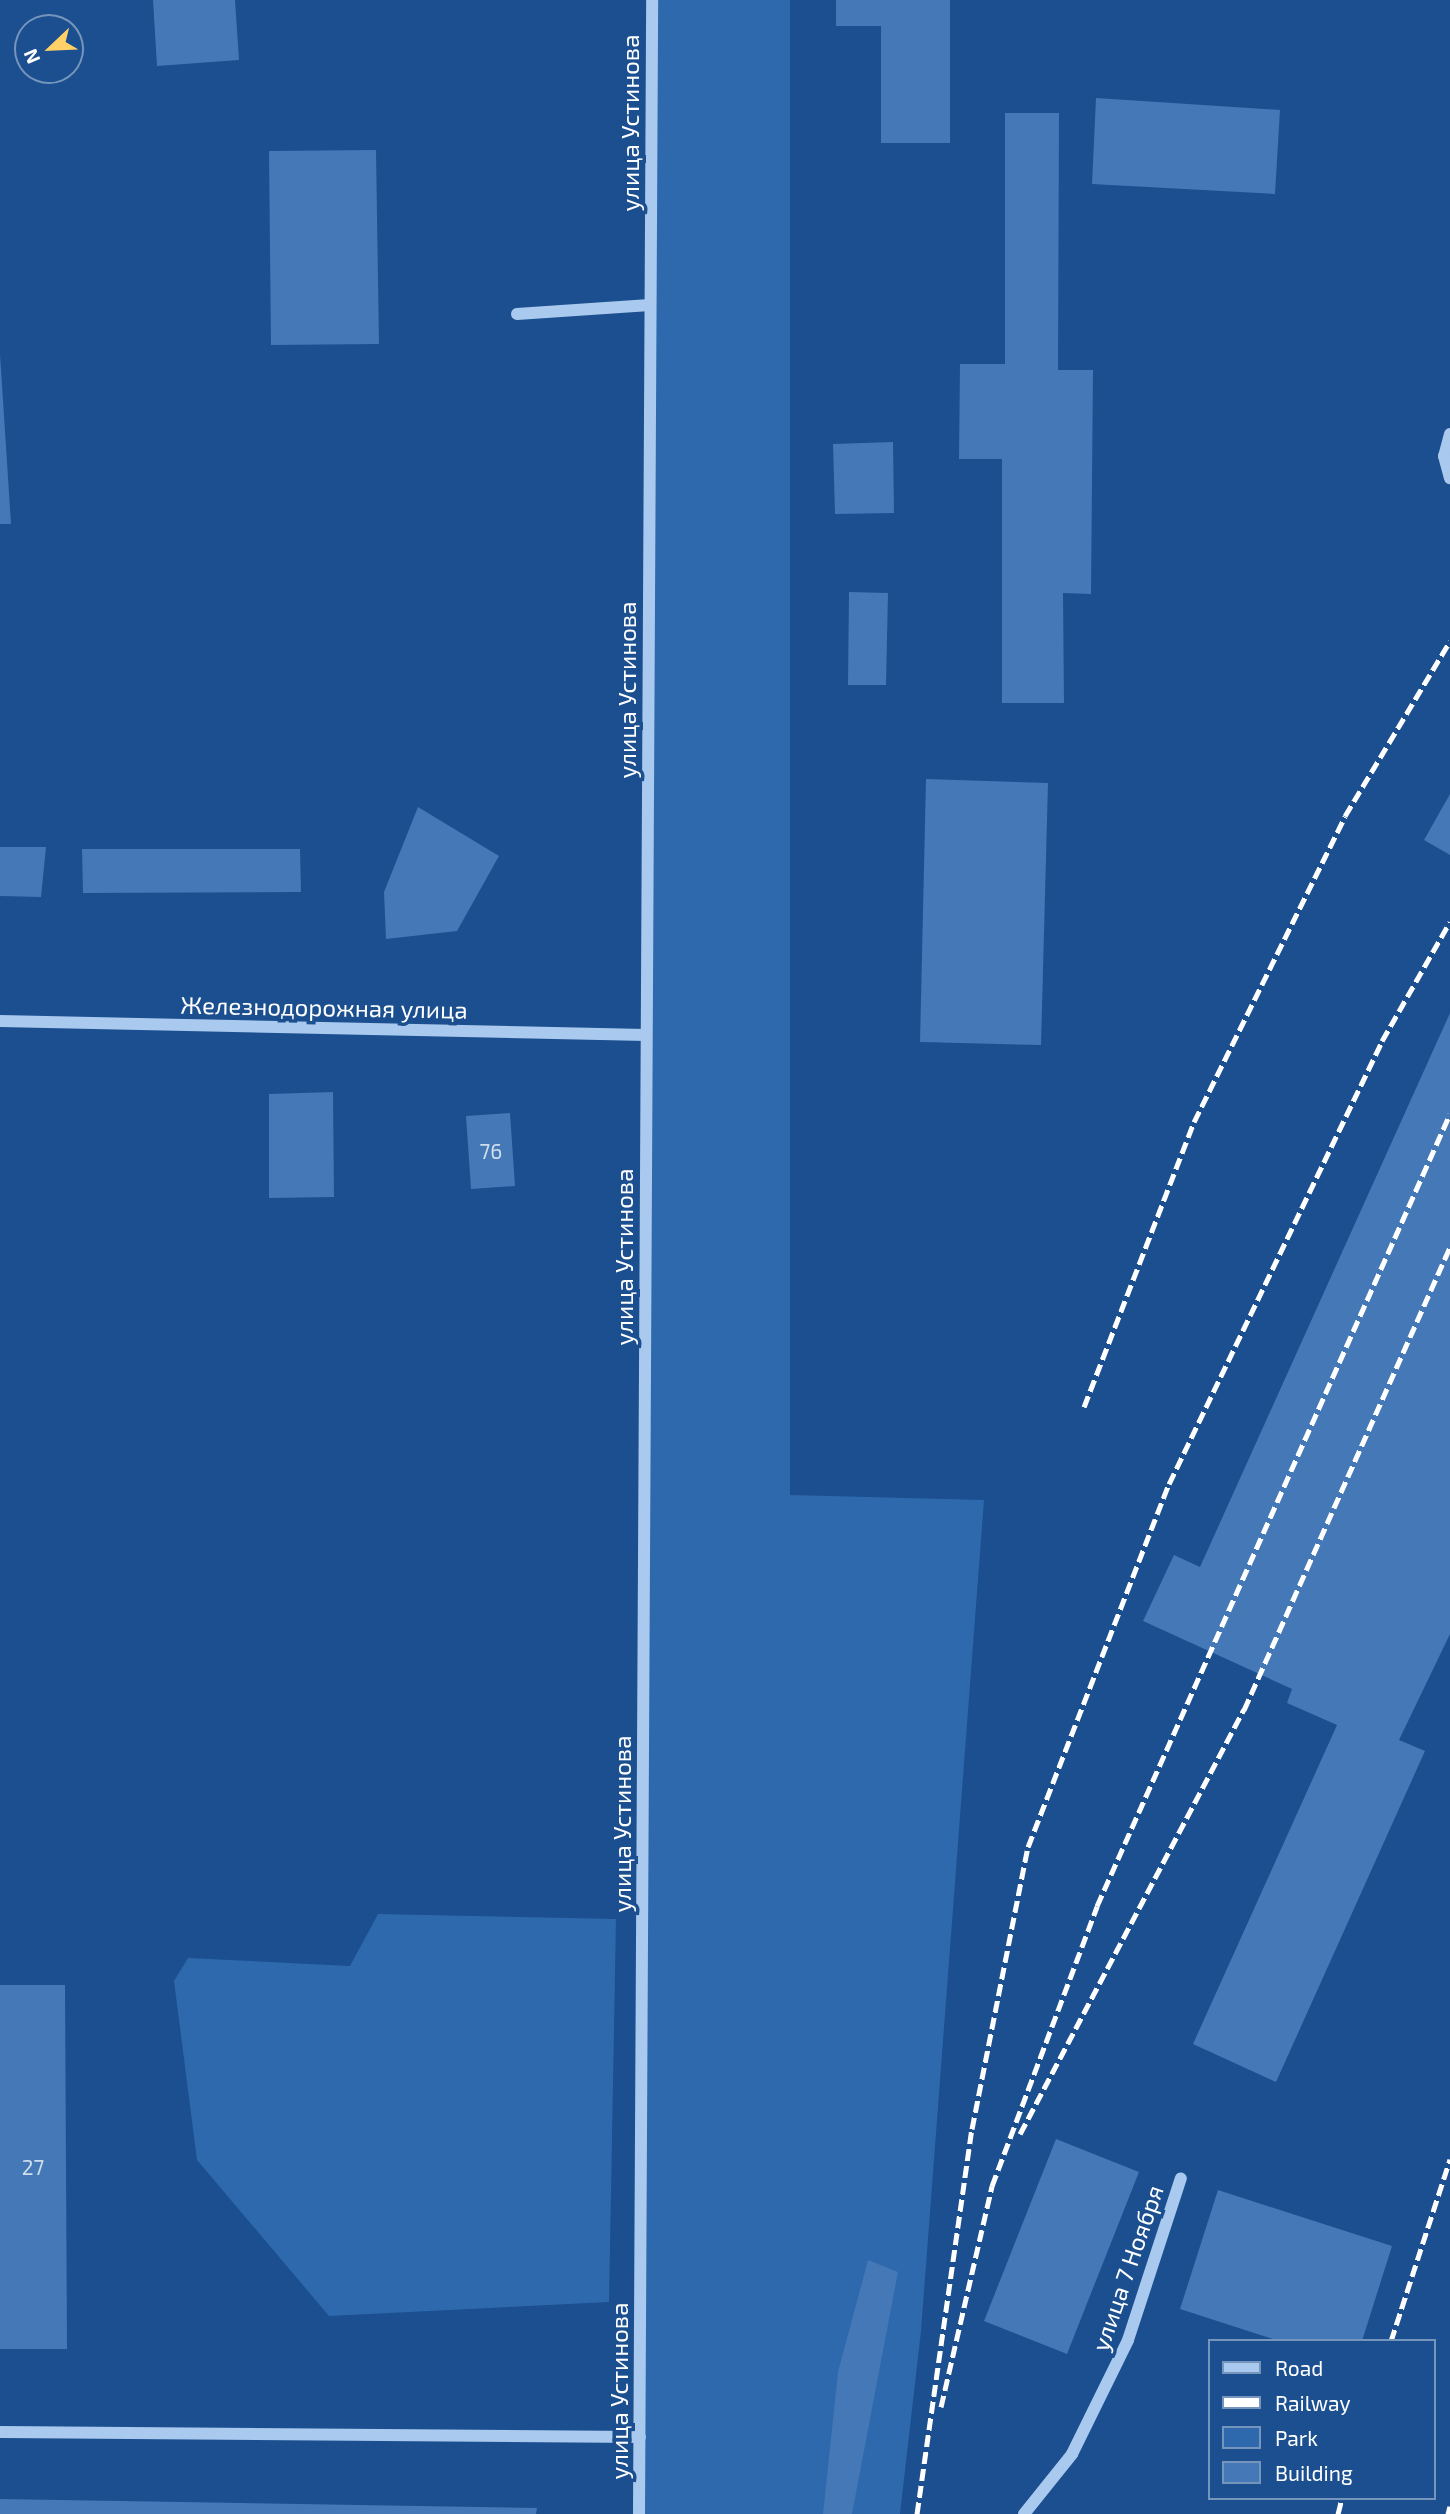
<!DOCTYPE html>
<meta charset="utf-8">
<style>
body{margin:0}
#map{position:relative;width:1450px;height:2514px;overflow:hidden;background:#1b4f8f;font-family:"Exo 2",sans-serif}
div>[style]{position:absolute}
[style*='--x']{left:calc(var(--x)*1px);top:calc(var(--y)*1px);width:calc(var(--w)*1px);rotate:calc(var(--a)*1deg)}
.green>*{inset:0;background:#2e69ad}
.building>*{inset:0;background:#4478b7}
.minor>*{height:12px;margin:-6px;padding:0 6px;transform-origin:6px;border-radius:6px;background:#a9c9ee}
.rail>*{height:5px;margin-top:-2.5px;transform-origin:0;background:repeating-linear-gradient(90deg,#fff 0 12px,transparent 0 17px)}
span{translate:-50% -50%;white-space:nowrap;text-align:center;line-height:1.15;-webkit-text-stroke:7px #1b4f8f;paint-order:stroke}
.number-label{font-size:21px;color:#d0dded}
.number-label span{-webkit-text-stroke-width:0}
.street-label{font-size:24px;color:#fff}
.legend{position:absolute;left:1208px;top:2339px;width:228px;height:161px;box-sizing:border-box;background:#1b4f8f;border:2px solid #7695bc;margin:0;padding:9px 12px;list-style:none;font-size:21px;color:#fff}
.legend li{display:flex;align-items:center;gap:14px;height:35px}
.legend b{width:35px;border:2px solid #7695bc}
.north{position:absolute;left:14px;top:14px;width:70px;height:70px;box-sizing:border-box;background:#1b4f8f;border:2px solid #7695bc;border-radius:50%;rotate:247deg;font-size:19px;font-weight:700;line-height:28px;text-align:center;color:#fff}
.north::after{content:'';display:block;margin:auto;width:24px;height:32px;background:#ffd166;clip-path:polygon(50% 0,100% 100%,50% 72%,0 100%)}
</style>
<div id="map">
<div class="green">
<i style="clip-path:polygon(652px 0,790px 0,790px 1495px,984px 1500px,921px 2331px,900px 2514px,639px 2514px)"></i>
<i style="clip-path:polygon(378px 1914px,616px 1919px,609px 2302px,329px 2316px,197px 2160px,174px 1981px,188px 1958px,350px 1966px)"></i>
</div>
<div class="building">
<i style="clip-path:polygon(153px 0,235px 0,239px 60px,157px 66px)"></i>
<i style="clip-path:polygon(836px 0,950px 0,950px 143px,881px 143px,881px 26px,836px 26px)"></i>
<i style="clip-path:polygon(1096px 98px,1280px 110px,1275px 194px,1092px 184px)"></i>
<i style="clip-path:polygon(1005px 113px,1059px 113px,1058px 370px,1093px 370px,1091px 594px,1063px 593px,1064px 703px,1002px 703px,1002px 459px,959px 459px,960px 364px,1005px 364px)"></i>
<i style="clip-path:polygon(376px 150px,379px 344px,271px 345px,269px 151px)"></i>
<i style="clip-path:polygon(0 354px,11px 524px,0 524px)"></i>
<i style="clip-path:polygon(893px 442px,894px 513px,835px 514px,833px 444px)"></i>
<i style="clip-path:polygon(849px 592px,888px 593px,886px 685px,848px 685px)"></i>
<i style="clip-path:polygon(926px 779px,1048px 783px,1041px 1045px,920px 1042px)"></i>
<i style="clip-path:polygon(1450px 794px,1450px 855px,1424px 840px)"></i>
<i style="clip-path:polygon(418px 807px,499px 856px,457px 931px,386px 939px,384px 892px)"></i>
<i style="clip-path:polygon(0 847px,46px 847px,41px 897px,0 896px)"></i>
<i style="clip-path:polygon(82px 849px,300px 849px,301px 892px,83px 893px)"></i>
<i style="clip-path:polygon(1450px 1013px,1450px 1634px,1399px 1740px,1425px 1751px,1276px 2082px,1193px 2044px,1337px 1725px,1287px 1703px,1292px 1689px,1143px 1621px,1174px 1555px,1200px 1567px)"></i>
<i style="clip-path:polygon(333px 1092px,334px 1197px,269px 1198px,269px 1094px)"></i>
<i style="clip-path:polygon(510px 1113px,515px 1186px,471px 1189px,466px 1116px)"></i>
<i style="clip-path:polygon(0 1985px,65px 1985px,67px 2349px,0 2349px)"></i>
<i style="clip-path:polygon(1056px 2139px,1139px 2172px,1067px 2354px,984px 2321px)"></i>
<i style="clip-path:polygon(1218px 2190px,1392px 2246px,1362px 2341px,1279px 2341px,1180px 2309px)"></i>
<i style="clip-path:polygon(868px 2260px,898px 2272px,852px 2514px,823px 2514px,838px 2372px)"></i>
<i style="clip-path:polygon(0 2499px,537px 2508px,536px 2514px,0 2514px)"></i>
</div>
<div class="minor">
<i style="--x:517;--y:314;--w:133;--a:-3.9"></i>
<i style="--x:1450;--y:434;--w:23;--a:105"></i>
<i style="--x:1444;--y:456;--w:23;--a:75"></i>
<i style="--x:0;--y:1021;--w:646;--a:1.24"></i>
<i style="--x:0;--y:2432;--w:640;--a:0.45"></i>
<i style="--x:639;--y:2514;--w:2514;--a:-89.7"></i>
<i style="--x:1024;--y:2514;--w:77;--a:-51.3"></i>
<i style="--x:1072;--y:2454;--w:127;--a:-63.8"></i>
<i style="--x:1128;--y:2340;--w:170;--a:-71.9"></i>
</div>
<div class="rail">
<i style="--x:1084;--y:1407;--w:305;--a:-68.9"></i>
<i style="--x:1194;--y:1122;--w:341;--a:-63.7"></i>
<i style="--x:1345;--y:816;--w:204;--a:-59"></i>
<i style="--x:1020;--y:2134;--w:480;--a:-62.2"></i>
<i style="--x:1244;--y:1710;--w:507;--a:-66.01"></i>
<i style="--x:1391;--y:2341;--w:191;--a:-72"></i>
<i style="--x:941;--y:2407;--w:227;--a:-77"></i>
<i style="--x:992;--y:2186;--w:299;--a:-69.4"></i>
<i style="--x:1097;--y:1906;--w:867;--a:-65.98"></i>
<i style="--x:917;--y:2514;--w:389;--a:-81.9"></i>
<i style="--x:972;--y:2129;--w:288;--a:-78.8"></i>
<i style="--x:1028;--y:1847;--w:389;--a:-68.8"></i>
<i style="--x:1169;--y:1484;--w:492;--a:-64.3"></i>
<i style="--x:1382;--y:1041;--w:137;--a:-60.3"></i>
<i style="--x:1338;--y:2514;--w:16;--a:-76"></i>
<i style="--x:1448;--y:2514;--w:8;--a:-76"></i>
</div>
<div class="number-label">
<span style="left:491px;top:1151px">76</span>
<span style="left:33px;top:2167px">27</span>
</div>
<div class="street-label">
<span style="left:630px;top:123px;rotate:-90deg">улица Устинова</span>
<span style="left:627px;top:690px;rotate:-90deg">улица Устинова</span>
<span style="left:324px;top:1007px;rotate:1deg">Железнодорожная улица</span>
<span style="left:624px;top:1257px;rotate:-90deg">улица Устинова</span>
<span style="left:622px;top:1824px;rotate:-90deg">улица Устинова</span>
<span style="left:1127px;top:2268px;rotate:-71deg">улица 7 Ноября</span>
<span style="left:619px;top:2391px;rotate:-90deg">улица Устинова</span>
</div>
<ul class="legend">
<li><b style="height:9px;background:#a9c9ee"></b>Road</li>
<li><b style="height:9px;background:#fff"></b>Railway</li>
<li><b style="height:19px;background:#2e69ad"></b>Park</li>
<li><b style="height:19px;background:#4478b7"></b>Building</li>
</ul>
<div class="north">N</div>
</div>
